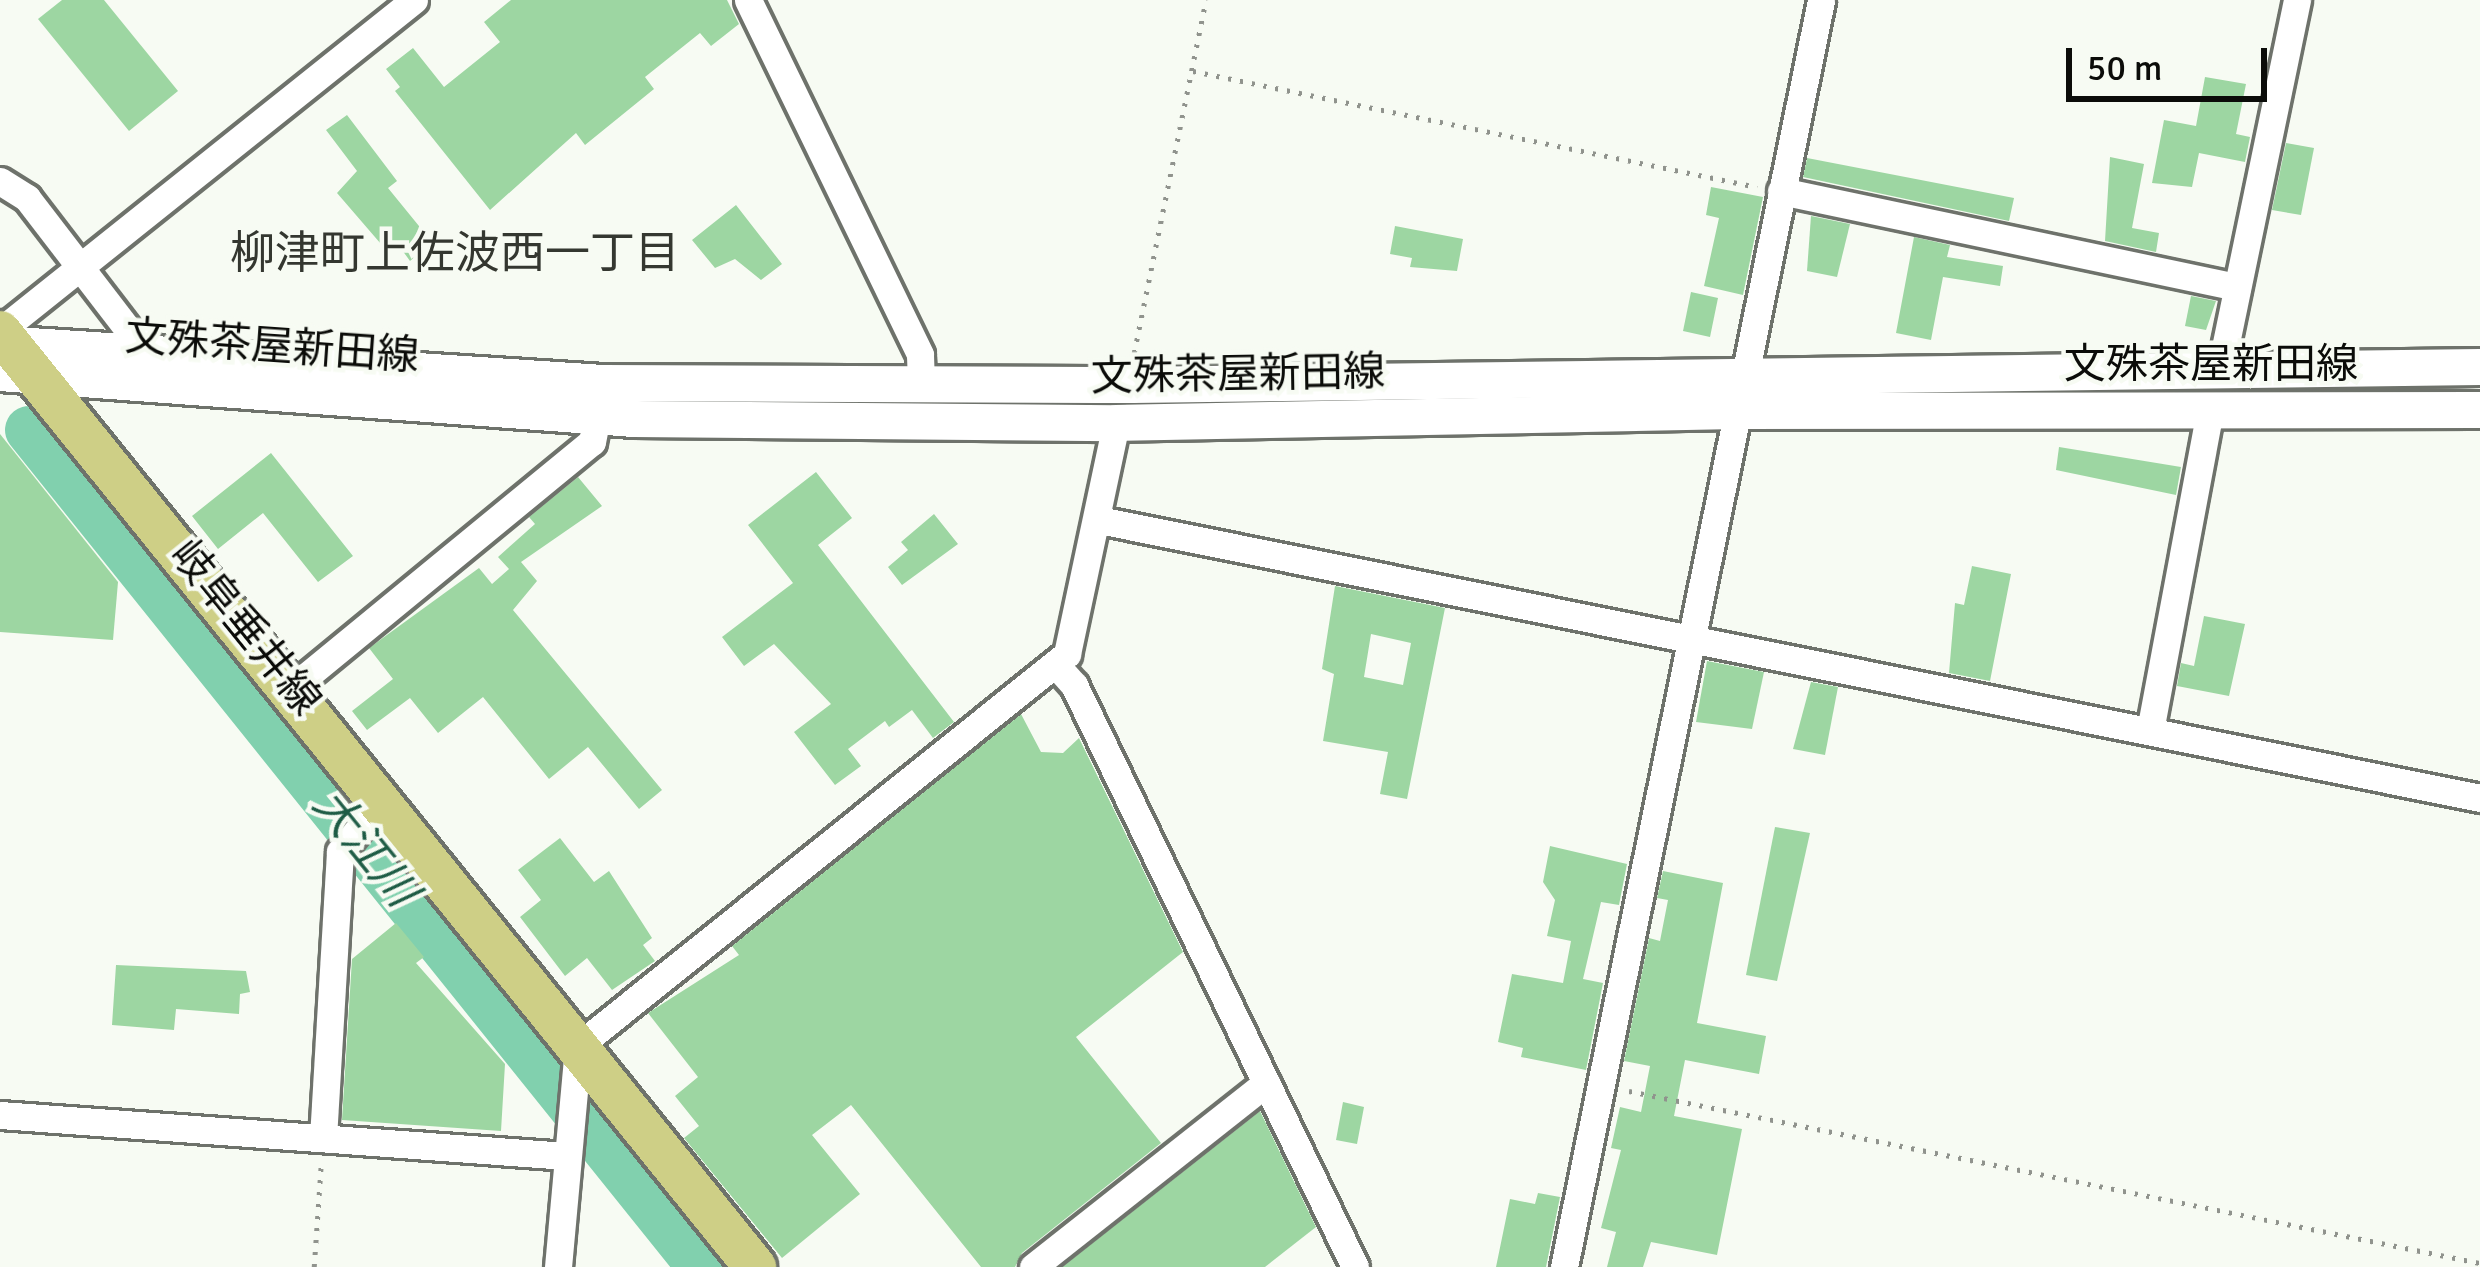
<!DOCTYPE html>
<meta charset="utf-8">
<style>
body{margin:0}
#map{position:relative;width:2480px;height:1267px;overflow:hidden;background:#f7fbf3;font-family:Signika,"Noto Sans JP",sans-serif}
div>[style]{position:absolute}
[style*='--x']{left:calc(var(--x)*1px);top:calc(var(--y)*1px);width:calc(var(--w)*1px);rotate:calc(var(--a)*1deg)}
.river>*{height:48px;margin:-24px;padding:0 24px;transform-origin:24px;border-radius:24px;background:#81d0ae}
.building>*{inset:0;background:#9dd6a2}
.path>*{height:4.5px;margin-top:-2.25px;transform-origin:0;background:repeating-linear-gradient(90deg,#90938d 0 3px,transparent 0 12px)}
.roads{filter:drop-shadow(3px 0 #6e726b) drop-shadow(-3px 0 #6e726b) drop-shadow(0 3px #6e726b) drop-shadow(0 -3px #6e726b)}
.street>*{height:27px;margin:-13.5px;padding:0 13.5px;transform-origin:13.5px;border-radius:13.5px;background:#fff}
.secondary>*{height:36px;margin:-18px;padding:0 18px;transform-origin:18px;border-radius:18px;background:#fff}
.primary>*{height:42px;margin:-21px;padding:0 21px;transform-origin:21px;border-radius:21px;background:#cecf86}
span{translate:-50% -50%;white-space:nowrap;text-align:center;line-height:1.15;-webkit-text-stroke:9px #f7fbf3;paint-order:stroke}
.street-label{font-size:42px;color:#0b0c09}
.neighbourhood-label{font-size:45px;color:#343730}
.water-label{font-size:45px;color:#1e5c45;font-style:italic}
.scale{position:absolute;left:2066px;top:48px;width:201px;height:54px;box-sizing:border-box;border:6px solid #0b0c09;border-top:0;padding-left:15px;font-size:36px;line-height:42px;white-space:nowrap;color:#0b0c09;-webkit-text-stroke:9px #f7fbf3;paint-order:stroke}
</style>
<div id="map">
<div class="river">
<i style="--x:29;--y:430;--w:1073;--a:51.24"></i>
</div>
<div class="building">
<i style="clip-path:polygon(62px 0,104px 0,178px 91px,129px 131px,38px 19px)"></i>
<i style="clip-path:polygon(511px 0,727px 0,739px 24px,711px 46px,700px 33px,645px 77px,654px 89px,585px 145px,576px 133px,490px 210px,395px 91px,400px 87px,386px 69px,413px 48px,444px 87px,500px 42px,484px 22px)"></i>
<i style="clip-path:polygon(2205px 77px,2246px 84px,2236px 134px,2250px 137px,2245px 162px,2199px 153px,2192px 187px,2152px 183px,2164px 120px,2196px 126px)"></i>
<i style="clip-path:polygon(347px 115px,397px 181px,388px 188px,432px 242px,410px 261px,397px 243px,387px 251px,337px 193px,357px 171px,326px 130px)"></i>
<i style="clip-path:polygon(2286px 143px,2314px 148px,2301px 215px,2272px 210px)"></i>
<i style="clip-path:polygon(2110px 157px,2144px 164px,2132px 228px,2159px 233px,2156px 252px,2105px 241px)"></i>
<i style="clip-path:polygon(1807px 158px,2014px 198px,2009px 221px,1803px 177px)"></i>
<i style="clip-path:polygon(1711px 187px,1763px 197px,1743px 295px,1704px 286px,1719px 218px,1706px 215px)"></i>
<i style="clip-path:polygon(736px 205px,782px 264px,761px 280px,735px 259px,715px 268px,692px 240px)"></i>
<i style="clip-path:polygon(1811px 216px,1850px 224px,1837px 277px,1807px 271px)"></i>
<i style="clip-path:polygon(1395px 226px,1463px 239px,1457px 271px,1410px 267px,1412px 258px,1390px 254px)"></i>
<i style="clip-path:polygon(1914px 237px,1950px 245px,1947px 257px,2003px 266px,2000px 286px,1943px 277px,1931px 340px,1896px 333px)"></i>
<i style="clip-path:polygon(1691px 292px,1718px 298px,1710px 337px,1683px 331px)"></i>
<i style="clip-path:polygon(2191px 296px,2216px 301px,2206px 330px,2185px 326px)"></i>
<i style="clip-path:polygon(0 434px,118px 582px,113px 640px,0 632px)"></i>
<i style="clip-path:polygon(2059px 447px,2181px 467px,2176px 495px,2056px 470px)"></i>
<i style="clip-path:polygon(271px 453px,353px 556px,318px 582px,263px 513px,218px 549px,192px 516px)"></i>
<i style="clip-path:polygon(816px 472px,852px 518px,818px 545px,954px 722px,933px 738px,912px 710px,889px 727px,885px 721px,848px 749px,861px 766px,835px 785px,794px 732px,831px 704px,774px 644px,744px 666px,722px 637px,793px 583px,748px 525px)"></i>
<i style="clip-path:polygon(578px 477px,602px 506px,521px 562px,537px 581px,513px 610px,662px 790px,639px 809px,588px 747px,549px 779px,483px 697px,438px 733px,410px 698px,367px 730px,352px 711px,393px 679px,369px 648px,479px 568px,492px 584px,509px 569px,498px 557px,535px 524px,529px 517px)"></i>
<i style="clip-path:polygon(934px 514px,958px 544px,902px 585px,888px 567px,908px 550px,901px 542px)"></i>
<i style="clip-path:polygon(1972px 566px,2011px 574px,1990px 681px,1949px 673px,1955px 603px,1964px 605px)"></i>
<i style="clip-path:polygon(evenodd,1335px 586px,1445px 608px,1407px 799px,1380px 794px,1388px 752px,1323px 741px,1334px 674px,1322px 669px,1335px 586px,1371px 634px,1411px 643px,1403px 685px,1364px 677px,1371px 634px)"></i>
<i style="clip-path:polygon(2204px 616px,2245px 624px,2229px 696px,2177px 686px,2181px 663px,2194px 666px)"></i>
<i style="clip-path:polygon(1707px 661px,1764px 672px,1752px 729px,1696px 722px)"></i>
<i style="clip-path:polygon(1811px 682px,1838px 687px,1825px 755px,1793px 749px)"></i>
<i style="clip-path:polygon(1021px 714px,1041px 752px,1063px 753px,1079px 738px,1183px 952px,1076px 1037px,1161px 1143px,1022px 1253px,1015px 1267px,981px 1267px,851px 1105px,812px 1135px,860px 1194px,782px 1258px,684px 1138px,699px 1126px,675px 1096px,698px 1077px,648px 1013px,739px 955px,732px 946px)"></i>
<i style="clip-path:polygon(1775px 827px,1810px 833px,1777px 981px,1746px 975px)"></i>
<i style="clip-path:polygon(560px 838px,594px 882px,609px 871px,652px 938px,643px 945px,655px 961px,612px 990px,587px 958px,565px 976px,520px 917px,541px 900px,518px 870px)"></i>
<i style="clip-path:polygon(1550px 846px,1627px 864px,1619px 905px,1601px 902px,1583px 979px,1603px 983px,1586px 1070px,1521px 1057px,1523px 1048px,1498px 1042px,1512px 974px,1563px 983px,1571px 941px,1547px 936px,1555px 900px,1543px 882px)"></i>
<i style="clip-path:polygon(1663px 871px,1723px 883px,1697px 1023px,1766px 1036px,1759px 1074px,1685px 1060px,1674px 1116px,1742px 1129px,1717px 1255px,1651px 1242px,1643px 1267px,1607px 1267px,1616px 1232px,1601px 1228px,1621px 1150px,1611px 1148px,1620px 1107px,1641px 1112px,1650px 1066px,1624px 1061px,1649px 938px,1660px 941px,1668px 900px,1657px 898px)"></i>
<i style="clip-path:polygon(396px 923px,424px 957px,416px 963px,505px 1064px,501px 1131px,342px 1120px,352px 959px)"></i>
<i style="clip-path:polygon(116px 965px,246px 971px,250px 992px,240px 994px,239px 1014px,176px 1009px,174px 1030px,112px 1025px)"></i>
<i style="clip-path:polygon(1343px 1102px,1364px 1107px,1357px 1144px,1336px 1140px)"></i>
<i style="clip-path:polygon(1260px 1111px,1316px 1227px,1265px 1267px,1062px 1267px)"></i>
<i style="clip-path:polygon(1538px 1193px,1560px 1197px,1546px 1267px,1496px 1267px,1510px 1199px,1535px 1204px)"></i>
</div>
<div class="path">
<i style="--x:1193;--y:71;--w:576;--a:11.62"></i>
<i style="--x:1134;--y:353;--w:360;--a:-78.5"></i>
<i style="--x:1629;--y:1091;--w:868;--a:11.43"></i>
<i style="--x:314;--y:1267;--w:102;--a:-86.1"></i>
</div>
<div class="roads">
<div class="street">
<i style="--x:748;--y:0;--w:394;--a:64.1"></i>
<i style="--x:920;--y:355;--w:29;--a:88"></i>
<i style="--x:0;--y:181;--w:32;--a:32"></i>
<i style="--x:27;--y:198;--w:168;--a:52.5"></i>
<i style="--x:129;--y:331;--w:40;--a:34.9"></i>
<i style="--x:1781;--y:191;--w:466;--a:11.9"></i>
<i style="--x:0;--y:331;--w:530;--a:-38.64"></i>
<i style="--x:2221;--y:367;--w:375;--a:-78.3"></i>
<i style="--x:1099;--y:520;--w:1409;--a:11.38"></i>
<i style="--x:1056;--y:665;--w:27;--a:48"></i>
<i style="--x:1074;--y:685;--w:646;--a:64.23"></i>
<i style="--x:292;--y:688;--w:388;--a:-39.4"></i>
<i style="--x:592;--y:442;--w:26;--a:-79"></i>
<i style="--x:2150;--y:731;--w:327;--a:-79.4"></i>
<i style="--x:0;--y:1115;--w:568;--a:4.14"></i>
<i style="--x:323;--y:1138;--w:287;--a:-86.6"></i>
<i style="--x:340;--y:852;--w:67;--a:-51.1"></i>
<i style="--x:558;--y:1267;--w:222;--a:-84.8"></i>
<i style="--x:578;--y:1046;--w:627;--a:-38.72"></i>
<i style="--x:1067;--y:654;--w:236;--a:-78"></i>
<i style="--x:1033;--y:1267;--w:297;--a:-38.3"></i>
<i style="--x:1564;--y:1267;--w:1293;--a:-78.53"></i>
</div>
<div class="secondary">
<i style="--x:0;--y:344;--w:604;--a:3.7"></i>
<i style="--x:603;--y:383;--w:529;--a:0.22"></i>
<i style="--x:1132;--y:385;--w:1348;--a:-0.77"></i>
<i style="--x:0;--y:373;--w:636;--a:4.15"></i>
<i style="--x:634;--y:419;--w:482;--a:0.5"></i>
<i style="--x:1116;--y:423;--w:621;--a:-1.11"></i>
<i style="--x:1737;--y:411;--w:743;--a:-0.08"></i>
</div>
<div class="primary">
<i style="--x:0;--y:332;--w:1202;--a:51.08"></i>
</div>
</div>
<div class="street-label">
<span style="left:272px;top:347px;rotate:4deg">文殊茶屋新田線</span>
<span style="left:2211px;top:365px">文殊茶屋新田線</span>
<span style="left:1238px;top:375px;rotate:-1deg">文殊茶屋新田線</span>
<span style="left:245px;top:628px;rotate:51deg">岐阜垂井線</span>
</div>
<div class="neighbourhood-label">
<span style="left:455px;top:254px">柳津町上佐波西一丁目</span>
</div>
<div class="water-label">
<span style="left:365px;top:848px;rotate:51deg">大江川</span>
</div>
<div class="scale">50 m</div>
</div>
